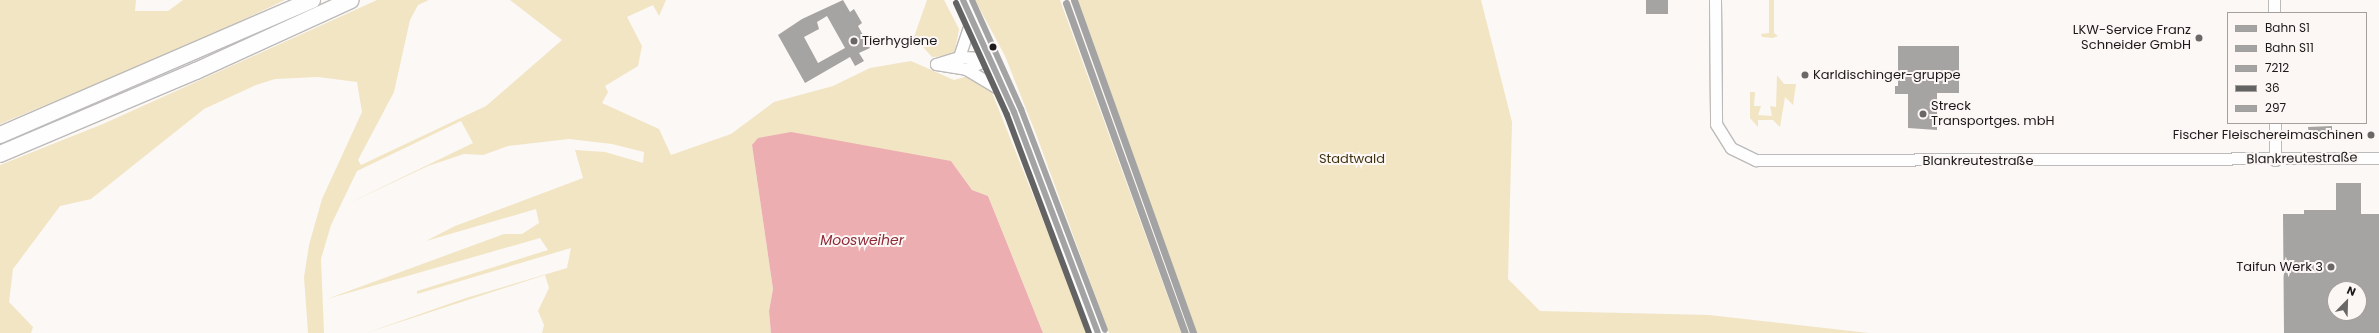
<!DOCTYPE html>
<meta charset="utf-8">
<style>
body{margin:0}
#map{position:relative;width:2379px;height:333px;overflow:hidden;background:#fbf8f6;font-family:Poppins,sans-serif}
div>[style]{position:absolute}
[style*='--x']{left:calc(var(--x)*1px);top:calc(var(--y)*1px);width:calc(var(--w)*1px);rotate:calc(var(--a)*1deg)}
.green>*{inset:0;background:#f2e5c3}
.water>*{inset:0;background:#ecaeb1}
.building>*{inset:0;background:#a6a4a3}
.roads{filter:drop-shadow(1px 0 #bdbbba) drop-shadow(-1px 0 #bdbbba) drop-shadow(0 1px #bdbbba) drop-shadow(0 -1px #bdbbba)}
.minor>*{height:11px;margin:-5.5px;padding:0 5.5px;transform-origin:5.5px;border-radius:5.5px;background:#fefefe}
.major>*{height:14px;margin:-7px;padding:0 7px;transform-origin:7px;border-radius:7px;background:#fefefe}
.highway>*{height:16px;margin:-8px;padding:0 8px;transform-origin:8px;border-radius:8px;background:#fefefe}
.bus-1>*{height:6px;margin:-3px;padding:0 3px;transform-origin:3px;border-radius:3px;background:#a4a3a3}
.bus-2>*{height:6px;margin:-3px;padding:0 3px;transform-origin:3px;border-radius:3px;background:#646363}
.bus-3>*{height:6px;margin:-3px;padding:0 3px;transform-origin:3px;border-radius:3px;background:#a4a3a3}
.rail-1>*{height:7px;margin:-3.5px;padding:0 3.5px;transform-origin:3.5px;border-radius:3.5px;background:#a4a3a3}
.rail-2>*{height:7px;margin:-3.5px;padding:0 3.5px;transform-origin:3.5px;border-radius:3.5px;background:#a4a3a3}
.dots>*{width:11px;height:11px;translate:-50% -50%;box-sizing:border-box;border:2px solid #fcf7f5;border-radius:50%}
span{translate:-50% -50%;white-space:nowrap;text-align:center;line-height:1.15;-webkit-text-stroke:4px #fcf7f5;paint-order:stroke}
.poi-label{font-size:13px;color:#1c1a1a}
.right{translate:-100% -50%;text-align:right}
.left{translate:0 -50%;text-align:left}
.park-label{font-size:13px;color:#3f330f}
.street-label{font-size:13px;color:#1c1a1a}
.water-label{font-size:14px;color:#8f2938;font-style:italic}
.legend{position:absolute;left:2227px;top:12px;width:140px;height:112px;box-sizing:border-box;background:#fcf7f5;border:1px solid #a29f9d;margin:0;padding:5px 7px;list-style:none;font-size:12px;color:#1c1a1a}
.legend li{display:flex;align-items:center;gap:8px;height:20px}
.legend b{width:20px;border:1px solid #a29f9d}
.north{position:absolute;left:2327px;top:281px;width:40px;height:40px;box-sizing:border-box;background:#fcf7f5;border:1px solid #a29f9d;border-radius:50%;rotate:23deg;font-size:11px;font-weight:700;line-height:16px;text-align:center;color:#1c1a1a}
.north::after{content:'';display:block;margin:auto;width:14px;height:18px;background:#6a6867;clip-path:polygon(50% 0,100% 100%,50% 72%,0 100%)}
</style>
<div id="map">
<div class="green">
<i style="clip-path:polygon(0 0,136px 0,135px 11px,168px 11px,183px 0,285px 0,188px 46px,0 124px)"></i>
<i style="clip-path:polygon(377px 0,429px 0,418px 5px,410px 20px,394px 92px,358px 160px,361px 165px,486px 106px,562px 40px,510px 0,666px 0,659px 16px,653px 5px,627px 17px,642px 46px,638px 66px,605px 86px,608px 92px,602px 103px,659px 129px,671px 155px,731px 134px,774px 102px,833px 86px,870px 68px,911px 61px,954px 80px,968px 76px,991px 90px,1088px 333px,1043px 333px,988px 196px,972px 190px,951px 161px,752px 145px,773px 289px,769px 311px,771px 333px,542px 333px,544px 325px,538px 311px,549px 288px,545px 275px,366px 333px,466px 298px,567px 268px,571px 248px,417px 294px,417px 291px,548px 250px,540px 238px,327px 299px,504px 234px,522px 234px,539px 223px,536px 209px,426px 241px,455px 226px,583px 178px,575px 150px,605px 152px,643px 163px,644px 152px,612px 144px,569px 139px,508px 146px,483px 155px,464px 154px,428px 166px,343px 206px,473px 143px,461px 121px,357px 171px,331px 225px,321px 259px,324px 333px,308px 333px,304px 277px,309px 245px,322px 199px,362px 112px,357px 82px,318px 77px,275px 79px,256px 85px,204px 109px,91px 199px,60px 206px,13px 269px,9px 302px,33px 327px,31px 333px,0 333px,0 165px,103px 124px)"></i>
<i style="clip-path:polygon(927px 0,944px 0,959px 29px,955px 51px,949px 56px,932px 57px,914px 37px)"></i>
<i style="clip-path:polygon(975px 0,1060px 0,1181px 333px,1109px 333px,1036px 134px,1005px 56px)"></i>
<i style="clip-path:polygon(1078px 0,1481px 0,1512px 122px,1508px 279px,1540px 311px,1709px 315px,1869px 333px,1197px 333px)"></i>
<i style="clip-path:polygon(1769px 0,1774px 0,1774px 33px,1778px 36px,1773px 38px,1762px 37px,1761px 34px,1769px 33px)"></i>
<i style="clip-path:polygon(1777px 75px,1784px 84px,1796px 84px,1793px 105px,1785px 97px,1780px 127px,1773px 120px,1758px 120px,1758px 127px,1750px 118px,1750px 92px,1755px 92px,1754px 106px,1761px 106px,1758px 115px,1772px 116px,1770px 106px,1776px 107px)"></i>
</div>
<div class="water">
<i style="clip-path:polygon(791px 132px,951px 161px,972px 190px,988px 196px,1043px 333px,771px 333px,769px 311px,773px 289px,752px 145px,758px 138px)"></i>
</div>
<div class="building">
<i style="clip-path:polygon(evenodd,843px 0,850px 12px,854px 9px,862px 23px,858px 26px,870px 48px,859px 53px,864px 61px,855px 66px,850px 57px,805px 83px,778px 35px,802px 19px,843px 0,827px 16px,845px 48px,818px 63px,804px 37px,819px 29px,817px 22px,827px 16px)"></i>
<i style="clip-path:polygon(1646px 0,1668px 0,1668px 14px,1646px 14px)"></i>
<i style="clip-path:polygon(1898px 46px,1959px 46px,1959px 93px,1937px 93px,1937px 130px,1908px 128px,1908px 94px,1895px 94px,1895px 86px,1898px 86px)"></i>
<i style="clip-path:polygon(2332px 126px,2332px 136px,2309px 137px,2308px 127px)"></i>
<i style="clip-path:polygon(evenodd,2336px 183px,2361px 183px,2361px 214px,2379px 214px,2379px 333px,2284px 333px,2283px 214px,2304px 214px,2304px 210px,2336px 210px,2336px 183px,2335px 289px,2359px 289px,2359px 313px,2335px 313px,2335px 289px)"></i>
</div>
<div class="roads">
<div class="minor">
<i style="--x:1715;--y:0;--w:124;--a:89.5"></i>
<i style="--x:1716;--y:124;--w:28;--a:58"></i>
<i style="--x:1731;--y:148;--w:28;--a:26"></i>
<i style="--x:1756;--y:160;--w:623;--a:-0.18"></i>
<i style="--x:2274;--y:13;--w:13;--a:-90"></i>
<i style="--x:959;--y:57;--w:41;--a:-71.6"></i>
<i style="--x:936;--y:64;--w:30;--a:9"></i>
<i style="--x:966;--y:69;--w:27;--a:-24"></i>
<i style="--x:936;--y:64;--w:24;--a:-17"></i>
<i style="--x:959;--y:57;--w:31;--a:2"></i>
<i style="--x:966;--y:69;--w:47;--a:31"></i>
<i style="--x:2275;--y:160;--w:37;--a:-90"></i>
</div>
<div class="major">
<i style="--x:963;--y:0;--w:123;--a:65.5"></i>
<i style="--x:1014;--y:112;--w:236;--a:69.2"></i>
</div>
<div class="highway">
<i style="--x:0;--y:135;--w:340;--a:-23.4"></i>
<i style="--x:0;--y:154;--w:213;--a:-23"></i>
<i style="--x:196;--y:71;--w:170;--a:-24.6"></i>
</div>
</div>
<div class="bus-1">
<i style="--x:963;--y:0;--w:123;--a:65.5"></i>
<i style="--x:1014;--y:112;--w:236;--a:69.2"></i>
</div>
<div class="bus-2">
<i style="--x:956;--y:3;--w:123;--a:65.5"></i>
<i style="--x:1007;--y:115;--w:233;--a:69.4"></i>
</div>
<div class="bus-3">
<i style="--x:972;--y:0;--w:120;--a:65.8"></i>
<i style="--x:1021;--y:109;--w:236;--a:69.2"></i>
</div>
<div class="rail-1">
<i style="--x:1074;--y:0;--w:354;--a:70.3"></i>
</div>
<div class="rail-2">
<i style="--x:1066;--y:3;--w:351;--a:70.2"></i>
</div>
<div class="dots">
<i style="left:2199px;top:38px;background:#6a6867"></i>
<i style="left:854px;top:41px;background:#6a6867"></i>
<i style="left:993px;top:47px;background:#1c1a1a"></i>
<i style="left:1805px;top:75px;background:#6a6867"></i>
<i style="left:1923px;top:114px;background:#6a6867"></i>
<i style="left:2371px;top:135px;background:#6a6867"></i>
<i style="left:2331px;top:267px;background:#6a6867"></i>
</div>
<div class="poi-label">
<span class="right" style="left:2191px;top:38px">LKW-Service Franz<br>Schneider GmbH</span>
<span class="left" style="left:862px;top:41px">Tierhygiene</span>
<span class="left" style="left:1813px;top:75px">Karldischinger-gruppe</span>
<span class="left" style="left:1931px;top:114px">Streck<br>Transportges. mbH</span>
<span class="right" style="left:2363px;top:135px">Fischer Fleischereimaschinen</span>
<span class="right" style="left:2323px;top:267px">Taifun Werk 3</span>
</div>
<div class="park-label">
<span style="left:1352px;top:159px">Stadtwald</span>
</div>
<div class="street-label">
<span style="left:2302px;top:159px;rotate:-1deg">Blankreutestraße</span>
<span style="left:1978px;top:161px">Blankreutestraße</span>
</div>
<div class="water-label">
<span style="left:862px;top:240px">Moosweiher</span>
</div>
<ul class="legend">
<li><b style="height:5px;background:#a4a3a3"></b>Bahn S1</li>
<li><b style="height:5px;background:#a4a3a3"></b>Bahn S11</li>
<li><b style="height:5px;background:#a4a3a3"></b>7212</li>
<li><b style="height:5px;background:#646363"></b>36</li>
<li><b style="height:5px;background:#a4a3a3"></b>297</li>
</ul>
<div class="north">N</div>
</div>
